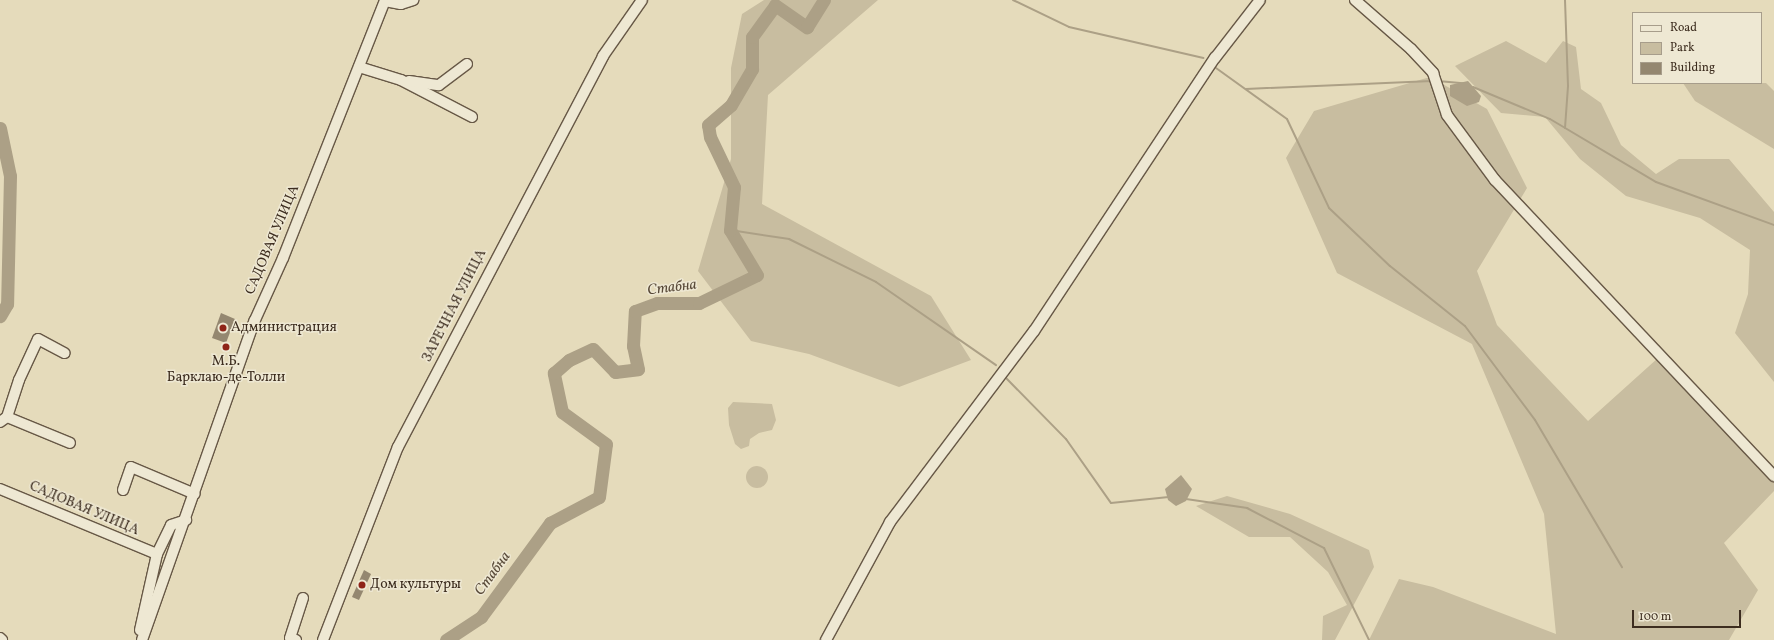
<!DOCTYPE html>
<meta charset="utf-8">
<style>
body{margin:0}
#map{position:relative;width:1774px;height:640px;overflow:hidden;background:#e5dbbb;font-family:Vollkorn,serif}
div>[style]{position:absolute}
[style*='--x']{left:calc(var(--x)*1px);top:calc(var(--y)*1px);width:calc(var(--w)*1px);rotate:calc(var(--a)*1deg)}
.green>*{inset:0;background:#c8bda0}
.round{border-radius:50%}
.water>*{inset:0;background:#aca086}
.stream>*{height:2px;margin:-1px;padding:0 1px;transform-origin:1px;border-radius:1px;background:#aca086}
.river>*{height:13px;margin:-6.5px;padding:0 6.5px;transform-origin:6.5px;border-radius:6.5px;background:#aca086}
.building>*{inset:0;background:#948770}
.roads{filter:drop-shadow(1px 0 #675846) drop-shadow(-1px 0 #675846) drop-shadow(0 1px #675846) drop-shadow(0 -1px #675846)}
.minor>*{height:10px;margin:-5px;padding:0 5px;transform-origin:5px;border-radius:5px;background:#eee8d3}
.dots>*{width:11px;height:11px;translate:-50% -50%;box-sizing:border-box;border:2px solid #eee8d3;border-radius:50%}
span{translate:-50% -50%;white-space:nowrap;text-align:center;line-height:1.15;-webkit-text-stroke:3px #eee8d3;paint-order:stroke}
.street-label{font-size:14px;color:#3d2d1f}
.poi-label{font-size:14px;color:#3d2d1f}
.left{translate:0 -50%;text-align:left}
.water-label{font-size:15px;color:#594a39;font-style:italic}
.legend{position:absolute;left:1632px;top:12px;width:130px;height:72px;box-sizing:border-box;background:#eee8d3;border:1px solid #a79d8b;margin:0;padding:5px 7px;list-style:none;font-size:12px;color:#3d2d1f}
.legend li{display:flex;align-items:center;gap:8px;height:20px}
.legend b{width:20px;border:1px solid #a79d8b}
.scale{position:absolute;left:1632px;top:610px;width:109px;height:18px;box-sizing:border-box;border:2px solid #3d2d1f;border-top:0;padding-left:5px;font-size:12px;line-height:14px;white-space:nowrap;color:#3d2d1f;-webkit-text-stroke:3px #eee8d3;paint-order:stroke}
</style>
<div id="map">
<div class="green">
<i style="clip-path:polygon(764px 0,878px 0,768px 95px,762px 204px,931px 296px,971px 360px,899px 387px,809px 354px,751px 341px,698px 271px,731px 159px,731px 68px,742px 14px)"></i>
<i style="clip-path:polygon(1506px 41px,1546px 63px,1563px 41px,1576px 47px,1581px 89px,1601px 103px,1621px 145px,1656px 174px,1679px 159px,1729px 159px,1774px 212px,1774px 382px,1735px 333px,1748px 294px,1750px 250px,1700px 218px,1626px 196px,1580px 159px,1545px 117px,1501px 113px,1455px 66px)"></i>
<i style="clip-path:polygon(1430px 77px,1487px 109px,1527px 188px,1477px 271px,1497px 325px,1588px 421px,1658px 358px,1774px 480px,1774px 491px,1724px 543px,1758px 590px,1729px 640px,1369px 640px,1399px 579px,1433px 587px,1556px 634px,1544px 514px,1472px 344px,1337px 273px,1286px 158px,1314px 111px)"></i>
<i style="clip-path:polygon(1683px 83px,1766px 83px,1774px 91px,1774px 149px,1695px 101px)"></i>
<i style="clip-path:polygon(733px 402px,772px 404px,776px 420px,772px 430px,759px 433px,750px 439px,749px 446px,741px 449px,735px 444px,729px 425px,728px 408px)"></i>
<i class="round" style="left:746px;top:466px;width:22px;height:22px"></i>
<i style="clip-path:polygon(1227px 496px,1290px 514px,1369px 550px,1374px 567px,1335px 640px,1322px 640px,1323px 616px,1347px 605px,1328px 572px,1290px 537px,1249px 537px,1196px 506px)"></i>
</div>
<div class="water">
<i style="clip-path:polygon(1468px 81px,1481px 96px,1479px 102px,1467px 106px,1450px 96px,1450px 85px)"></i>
<i style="clip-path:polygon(1181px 475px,1192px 489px,1186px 501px,1176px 506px,1168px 500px,1165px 489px)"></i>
</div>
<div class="stream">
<i style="--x:1013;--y:0;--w:62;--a:25.7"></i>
<i style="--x:1069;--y:27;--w:138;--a:13"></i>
<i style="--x:1216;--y:68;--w:87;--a:35.7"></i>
<i style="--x:1287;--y:119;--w:98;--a:64.7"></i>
<i style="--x:1329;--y:208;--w:84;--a:43.6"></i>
<i style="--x:1390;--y:266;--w:96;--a:38.7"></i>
<i style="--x:1465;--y:326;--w:117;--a:53.3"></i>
<i style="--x:1535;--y:420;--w:171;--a:59.4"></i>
<i style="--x:1438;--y:81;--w:25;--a:5"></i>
<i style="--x:1473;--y:87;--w:83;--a:22.6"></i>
<i style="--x:1550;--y:119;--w:123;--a:30.7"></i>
<i style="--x:1656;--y:182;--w:126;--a:20"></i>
<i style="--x:1246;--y:89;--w:186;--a:-2.5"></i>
<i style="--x:1565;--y:128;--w:42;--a:-85.9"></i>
<i style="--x:1568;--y:86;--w:86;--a:-92"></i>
<i style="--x:0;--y:146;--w:4;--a:-14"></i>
<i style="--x:730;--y:230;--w:60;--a:8.7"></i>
<i style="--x:789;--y:239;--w:97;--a:26.3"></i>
<i style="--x:876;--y:282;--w:146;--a:34.7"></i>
<i style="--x:1006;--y:378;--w:86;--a:45.5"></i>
<i style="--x:1066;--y:439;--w:78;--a:54.9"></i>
<i style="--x:1111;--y:503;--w:58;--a:-5.9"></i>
<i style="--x:1186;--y:499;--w:62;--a:8.4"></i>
<i style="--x:1247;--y:508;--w:87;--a:27.5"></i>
<i style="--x:1324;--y:548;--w:102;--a:63.9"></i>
</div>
<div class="river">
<i style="--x:0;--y:128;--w:49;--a:78.2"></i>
<i style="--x:10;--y:176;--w:128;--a:91.3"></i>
<i style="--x:7;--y:304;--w:14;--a:120"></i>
<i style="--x:446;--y:640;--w:42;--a:-33.3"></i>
<i style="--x:481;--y:617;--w:117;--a:-53.7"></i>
<i style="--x:550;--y:523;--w:55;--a:-28"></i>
<i style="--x:599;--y:497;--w:53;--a:-82.5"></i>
<i style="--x:606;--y:444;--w:54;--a:-144"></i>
<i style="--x:562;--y:412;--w:40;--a:-102"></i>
<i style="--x:554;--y:373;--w:20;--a:-41"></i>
<i style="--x:569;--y:360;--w:26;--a:-25"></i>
<i style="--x:593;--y:349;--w:32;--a:46"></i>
<i style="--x:615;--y:372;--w:23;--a:-7"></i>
<i style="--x:638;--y:369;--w:24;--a:-102"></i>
<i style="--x:633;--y:346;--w:35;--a:-87"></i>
<i style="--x:635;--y:311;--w:23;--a:-20"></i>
<i style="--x:657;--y:303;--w:42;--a:0"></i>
<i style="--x:699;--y:303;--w:64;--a:-25.8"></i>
<i style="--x:757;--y:275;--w:52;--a:-121"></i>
<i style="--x:730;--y:230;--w:43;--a:-84.7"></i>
<i style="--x:734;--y:187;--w:55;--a:-115.6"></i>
<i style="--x:710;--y:137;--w:12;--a:-99"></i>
<i style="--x:708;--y:125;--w:30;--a:-41"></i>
<i style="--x:731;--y:105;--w:42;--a:-59.7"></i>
<i style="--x:752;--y:69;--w:32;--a:-90"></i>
<i style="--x:752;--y:37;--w:39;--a:-54"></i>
<i style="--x:775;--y:5;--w:39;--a:35"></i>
<i style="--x:807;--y:27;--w:32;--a:-58"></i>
</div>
<div class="building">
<i style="clip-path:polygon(221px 313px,235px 319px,226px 343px,212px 338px)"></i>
<i style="clip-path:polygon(364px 570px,371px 574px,359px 600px,352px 597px)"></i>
</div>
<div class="roads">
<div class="minor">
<i style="--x:1355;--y:0;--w:74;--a:41.2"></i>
<i style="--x:1411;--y:49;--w:33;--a:47"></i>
<i style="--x:1433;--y:73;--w:44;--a:71.6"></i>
<i style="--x:1447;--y:115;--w:81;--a:53.6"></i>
<i style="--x:1495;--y:180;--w:407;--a:46.7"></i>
<i style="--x:385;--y:1;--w:16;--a:11"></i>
<i style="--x:401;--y:4;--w:13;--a:-18"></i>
<i style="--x:359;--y:67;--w:44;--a:17.2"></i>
<i style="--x:401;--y:80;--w:80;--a:27.5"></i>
<i style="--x:409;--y:81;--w:30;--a:8"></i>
<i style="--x:439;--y:85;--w:35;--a:-37"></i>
<i style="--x:7;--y:417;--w:68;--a:22.4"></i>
<i style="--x:0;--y:422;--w:9;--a:-36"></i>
<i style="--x:7;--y:417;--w:39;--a:-72"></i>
<i style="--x:19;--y:380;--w:45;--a:-65.1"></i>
<i style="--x:38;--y:339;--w:30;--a:28"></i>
<i style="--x:0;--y:489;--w:170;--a:22.5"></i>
<i style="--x:123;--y:490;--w:24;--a:-71"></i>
<i style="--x:131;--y:467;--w:69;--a:22.9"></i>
<i style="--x:140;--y:630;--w:78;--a:-77.4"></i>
<i style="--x:157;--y:554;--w:32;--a:-64"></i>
<i style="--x:171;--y:525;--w:16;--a:-18"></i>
<i style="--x:0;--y:638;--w:3;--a:45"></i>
<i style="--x:142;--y:640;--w:339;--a:-70.6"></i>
<i style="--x:255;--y:320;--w:68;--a:-65.7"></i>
<i style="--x:283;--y:258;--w:277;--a:-68.4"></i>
<i style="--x:296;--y:640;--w:6;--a:-162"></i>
<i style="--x:290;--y:638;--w:42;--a:-72"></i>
<i style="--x:323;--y:640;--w:207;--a:-68.8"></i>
<i style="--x:398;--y:447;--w:441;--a:-62.3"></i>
<i style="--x:603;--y:56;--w:68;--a:-55.1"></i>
<i style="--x:826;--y:640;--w:134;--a:-61.5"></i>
<i style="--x:890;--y:522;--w:239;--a:-53"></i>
<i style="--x:1034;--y:331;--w:328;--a:-56.5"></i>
<i style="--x:1215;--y:58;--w:73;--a:-52.2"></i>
</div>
</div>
<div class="dots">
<i style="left:223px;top:328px;background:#8f2418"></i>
<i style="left:226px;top:347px;background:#8f2418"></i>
<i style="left:362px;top:585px;background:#8f2418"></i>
</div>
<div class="street-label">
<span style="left:273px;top:240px;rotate:-67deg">САДОВАЯ УЛИЦА</span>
<span style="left:455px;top:306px;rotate:-63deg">ЗАРЕЧНАЯ УЛИЦА</span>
<span style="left:84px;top:509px;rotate:23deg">САДОВАЯ УЛИЦА</span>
</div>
<div class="poi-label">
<span class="left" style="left:231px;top:328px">Администрация</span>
<span style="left:226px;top:370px">М.Б.<br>Барклаю-де-Толли</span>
<span class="left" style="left:370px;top:585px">Дом культуры</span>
</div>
<div class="water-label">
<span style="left:672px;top:288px;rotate:-7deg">Стабна</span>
<span style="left:493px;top:574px;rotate:-54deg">Стабна</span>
</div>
<ul class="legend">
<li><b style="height:5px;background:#eee8d3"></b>Road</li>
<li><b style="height:11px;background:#c8bda0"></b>Park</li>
<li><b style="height:11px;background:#948770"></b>Building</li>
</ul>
<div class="scale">100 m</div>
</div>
